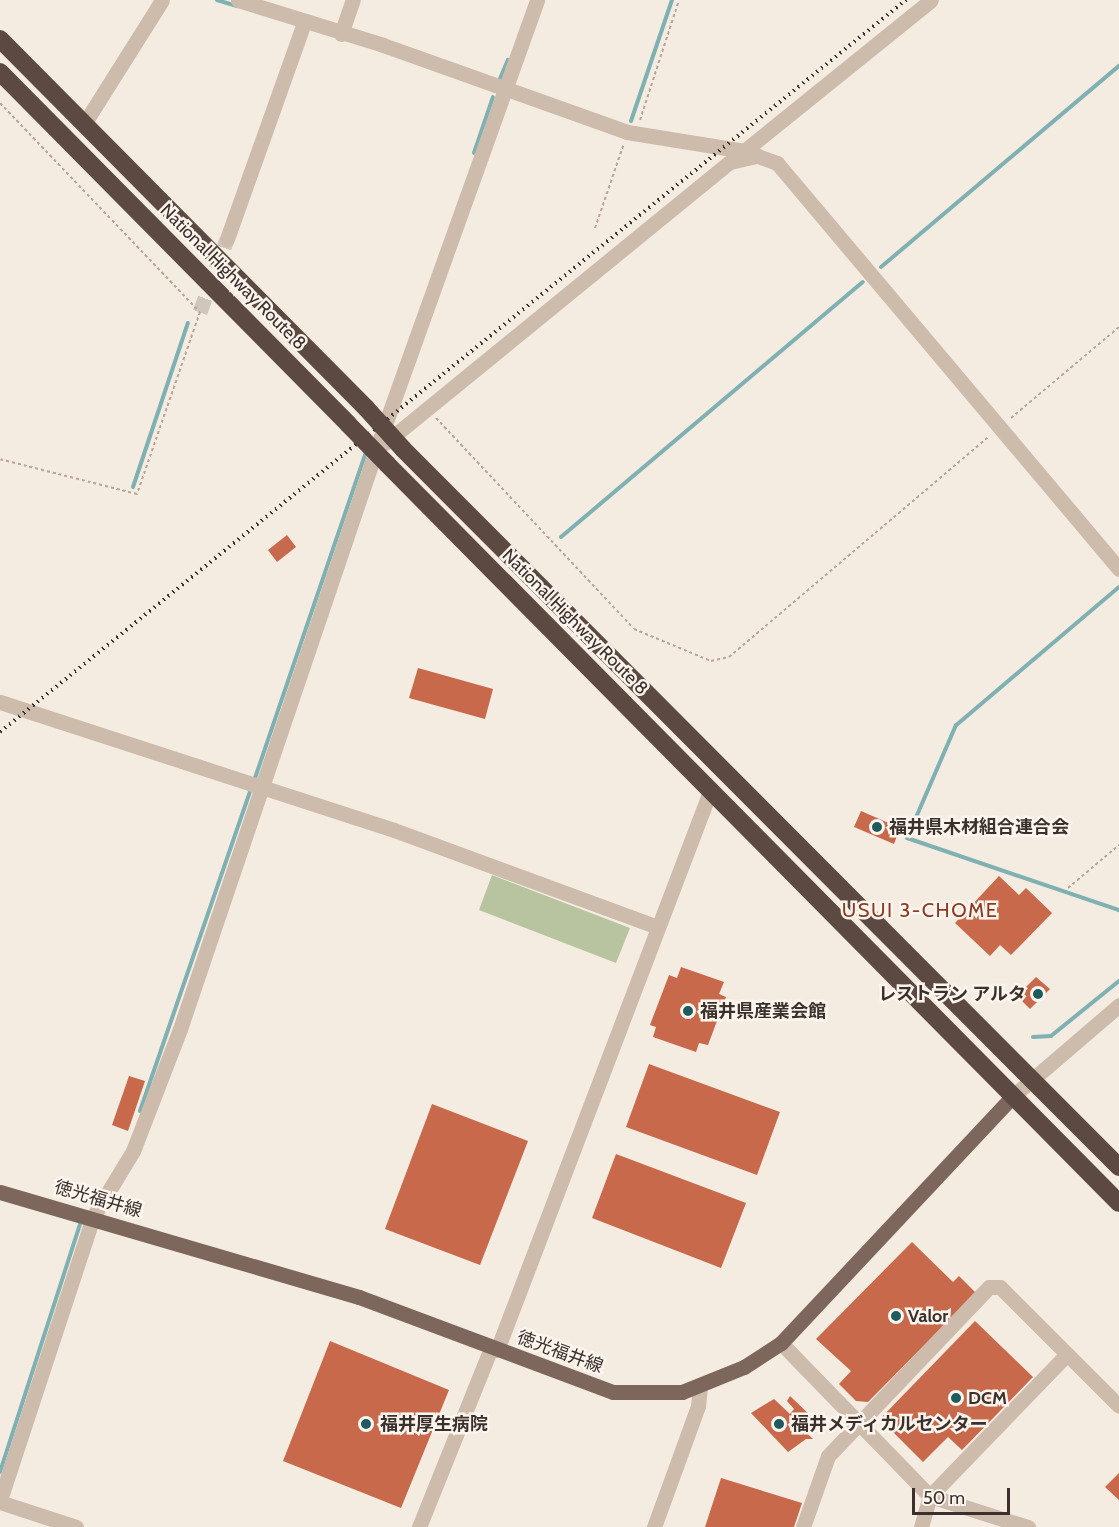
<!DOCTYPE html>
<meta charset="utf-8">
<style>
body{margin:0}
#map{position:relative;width:1119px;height:1527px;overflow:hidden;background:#f4ebe1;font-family:Cabin,"Noto Sans JP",sans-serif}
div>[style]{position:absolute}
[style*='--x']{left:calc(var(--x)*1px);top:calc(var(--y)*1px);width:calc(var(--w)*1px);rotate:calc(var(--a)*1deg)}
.green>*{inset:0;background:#b8c4a0}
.stream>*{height:4px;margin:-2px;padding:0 2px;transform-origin:2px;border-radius:2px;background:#7fb0b2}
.building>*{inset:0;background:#c8694b}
.minor-tunnel>*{height:15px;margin-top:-7.5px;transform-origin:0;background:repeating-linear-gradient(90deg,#cfc6bd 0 15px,transparent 0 23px)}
.path>*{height:2px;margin-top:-1px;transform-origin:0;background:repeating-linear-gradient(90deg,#b9a596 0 3px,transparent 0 6px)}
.minor>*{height:15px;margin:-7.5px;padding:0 7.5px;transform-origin:7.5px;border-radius:7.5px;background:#cdbbac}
.major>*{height:15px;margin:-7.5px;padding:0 7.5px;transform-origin:7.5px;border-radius:7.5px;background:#7d675c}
.highway>*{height:18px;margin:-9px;padding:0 9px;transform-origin:9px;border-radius:9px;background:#5c4a42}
.rail>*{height:4px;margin-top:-2px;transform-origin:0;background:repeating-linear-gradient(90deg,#3b302b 0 1.5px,transparent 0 6px)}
.highway-bridge>*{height:18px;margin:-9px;padding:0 9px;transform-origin:9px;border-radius:9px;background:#5c4a42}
.dots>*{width:16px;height:16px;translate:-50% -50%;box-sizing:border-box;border:3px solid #fbf5ee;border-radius:50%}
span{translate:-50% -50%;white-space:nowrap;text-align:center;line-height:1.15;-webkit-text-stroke:5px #fbf5ee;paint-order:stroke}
.street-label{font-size:18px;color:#3b302b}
.poi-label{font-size:18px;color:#3b302b;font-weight:700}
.left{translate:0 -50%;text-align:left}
.right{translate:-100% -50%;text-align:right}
.neighbourhood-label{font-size:20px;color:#8c3b22;letter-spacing:1.5px}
.scale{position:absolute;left:912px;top:1488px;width:98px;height:27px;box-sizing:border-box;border:3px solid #3b302b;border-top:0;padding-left:8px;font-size:18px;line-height:21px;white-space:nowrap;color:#3b302b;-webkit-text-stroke:4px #fbf5ee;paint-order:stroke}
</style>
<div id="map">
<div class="green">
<i style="clip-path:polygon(492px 875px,630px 928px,616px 963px,479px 910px)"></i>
</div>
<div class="stream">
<i style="--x:217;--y:0;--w:21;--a:17"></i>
<i style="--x:499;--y:81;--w:23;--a:-67"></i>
<i style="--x:631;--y:121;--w:128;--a:-71.3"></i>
<i style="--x:474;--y:153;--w:59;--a:-71.3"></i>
<i style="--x:881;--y:267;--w:312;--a:-40.2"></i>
<i style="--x:133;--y:487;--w:173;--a:-71.5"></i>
<i style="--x:561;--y:537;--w:395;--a:-40.2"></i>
<i style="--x:1119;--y:587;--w:214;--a:139.7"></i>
<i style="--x:956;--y:725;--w:123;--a:113.4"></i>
<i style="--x:907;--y:838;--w:224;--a:18.8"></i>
<i style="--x:255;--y:778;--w:348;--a:-71.2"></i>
<i style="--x:1033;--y:1037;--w:18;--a:-3"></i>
<i style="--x:1051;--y:1036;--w:87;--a:-39"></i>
<i style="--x:140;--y:1111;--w:337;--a:-71"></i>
<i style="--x:0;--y:1472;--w:261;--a:-72.1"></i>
</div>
<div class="building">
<i style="clip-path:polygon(287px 535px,296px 547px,277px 562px,268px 550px)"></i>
<i style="clip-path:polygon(418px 668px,493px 689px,485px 719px,409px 698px)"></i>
<i style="clip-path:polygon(861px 811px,900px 828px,894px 844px,854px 827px)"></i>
<i style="clip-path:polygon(999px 876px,1019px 895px,1026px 888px,1052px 913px,1011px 955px,1000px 945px,990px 956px,955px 923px)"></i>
<i style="clip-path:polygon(681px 967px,724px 982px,719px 994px,726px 997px,708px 1045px,699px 1043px,696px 1052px,653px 1037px,656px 1027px,650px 1025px,669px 975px,677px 978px)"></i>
<i style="clip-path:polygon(1036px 977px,1050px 989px,1030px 1009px,1017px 996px)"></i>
<i style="clip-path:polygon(649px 1064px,780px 1112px,757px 1175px,626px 1127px)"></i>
<i style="clip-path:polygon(129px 1076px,145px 1081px,128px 1131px,112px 1125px)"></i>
<i style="clip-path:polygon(432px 1104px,528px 1141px,480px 1265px,385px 1229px)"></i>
<i style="clip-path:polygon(616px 1154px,746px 1203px,721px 1268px,592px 1218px)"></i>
<i style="clip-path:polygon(912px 1242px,953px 1282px,959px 1276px,976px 1293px,868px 1402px,856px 1401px,839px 1384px,851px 1371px,816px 1339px)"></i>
<i style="clip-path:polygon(975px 1321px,1033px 1377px,962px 1450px,948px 1437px,923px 1462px,880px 1419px)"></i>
<i style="clip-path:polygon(330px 1341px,449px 1390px,401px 1508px,283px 1461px)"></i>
<i style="clip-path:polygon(790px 1396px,813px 1418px,808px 1424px,801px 1419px,797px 1424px,813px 1439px,806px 1439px,788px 1452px,751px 1413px,774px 1399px,790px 1414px,794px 1409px,787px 1401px)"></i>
<i style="clip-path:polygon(1119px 1473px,1119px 1500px,1105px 1487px)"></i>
<i style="clip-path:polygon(721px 1478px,802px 1503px,794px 1527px,705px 1527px)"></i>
</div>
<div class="minor-tunnel">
<i style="--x:200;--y:312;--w:78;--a:-69.7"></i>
</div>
<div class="path">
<i style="--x:0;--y:103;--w:289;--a:46.3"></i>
<i style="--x:200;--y:312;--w:193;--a:109.1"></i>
<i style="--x:137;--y:494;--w:141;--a:-165.7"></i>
<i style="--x:640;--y:120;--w:126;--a:-72"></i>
<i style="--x:595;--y:228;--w:87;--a:-71.1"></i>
<i style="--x:436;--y:418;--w:289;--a:46.8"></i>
<i style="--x:634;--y:629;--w:83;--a:22.6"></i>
<i style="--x:711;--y:661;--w:18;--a:-13"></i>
<i style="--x:729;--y:657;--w:340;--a:-40.3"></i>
<i style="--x:1011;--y:418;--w:141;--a:-40.1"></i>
<i style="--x:1068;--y:888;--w:67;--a:-40.1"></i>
</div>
<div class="minor">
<i style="--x:238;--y:0;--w:152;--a:17.2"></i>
<i style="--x:383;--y:45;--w:259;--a:19.6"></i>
<i style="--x:627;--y:132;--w:119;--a:9.2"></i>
<i style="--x:744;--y:151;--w:35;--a:20"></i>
<i style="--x:777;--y:163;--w:531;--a:49.89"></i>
<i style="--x:341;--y:34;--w:36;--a:-71"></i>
<i style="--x:84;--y:124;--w:146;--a:-57.8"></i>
<i style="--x:744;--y:151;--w:240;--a:-38.9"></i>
<i style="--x:227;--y:239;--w:229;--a:-70.4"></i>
<i style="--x:385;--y:443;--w:445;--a:-39.2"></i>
<i style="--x:730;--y:162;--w:28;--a:-13"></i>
<i style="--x:0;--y:702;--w:414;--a:18"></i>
<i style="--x:394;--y:830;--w:281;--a:20.2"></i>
<i style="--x:1013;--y:1096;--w:140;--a:-40.6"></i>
<i style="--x:781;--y:1343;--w:214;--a:45.8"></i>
<i style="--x:930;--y:1496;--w:103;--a:17.6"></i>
<i style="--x:497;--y:1350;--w:600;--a:-69.12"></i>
<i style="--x:0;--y:1500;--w:298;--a:-71.8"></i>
<i style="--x:93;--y:1217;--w:77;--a:-58.8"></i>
<i style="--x:133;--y:1151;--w:131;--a:-68.9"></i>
<i style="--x:180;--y:1029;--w:611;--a:-71.3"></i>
<i style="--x:376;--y:450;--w:478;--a:-70.3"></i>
<i style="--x:0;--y:1502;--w:80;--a:18.2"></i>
<i style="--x:419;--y:1527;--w:193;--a:-68.1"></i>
<i style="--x:654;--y:1527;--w:129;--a:-70"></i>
<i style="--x:698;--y:1406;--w:19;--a:-84"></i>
<i style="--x:803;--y:1527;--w:75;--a:-70.6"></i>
<i style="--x:828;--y:1456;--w:233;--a:-46.4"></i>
<i style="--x:989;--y:1287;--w:11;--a:0"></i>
<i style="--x:1000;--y:1287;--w:168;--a:45"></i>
<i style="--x:921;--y:1527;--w:32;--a:-74"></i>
<i style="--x:930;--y:1496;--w:197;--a:-46"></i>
</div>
<div class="major">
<i style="--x:0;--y:1192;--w:374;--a:16.3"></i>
<i style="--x:359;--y:1297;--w:271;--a:20.5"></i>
<i style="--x:613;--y:1392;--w:69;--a:0"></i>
<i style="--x:682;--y:1392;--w:67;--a:-22"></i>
<i style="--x:744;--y:1367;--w:44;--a:-33"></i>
<i style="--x:781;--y:1343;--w:339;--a:-46.8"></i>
</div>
<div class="highway">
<i style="--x:0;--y:39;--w:520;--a:45.23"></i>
<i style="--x:0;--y:72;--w:495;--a:45.3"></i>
<i style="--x:403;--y:449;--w:1014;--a:45.08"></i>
<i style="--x:387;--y:464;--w:1040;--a:45.27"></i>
</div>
<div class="rail">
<i style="--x:0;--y:732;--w:1165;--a:-38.94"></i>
</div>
<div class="highway-bridge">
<i style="--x:366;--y:408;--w:55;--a:47.9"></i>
<i style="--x:348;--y:424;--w:56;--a:45.7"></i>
</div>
<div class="dots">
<i style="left:877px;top:827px;background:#1f5a5e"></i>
<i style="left:1038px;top:994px;background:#1f5a5e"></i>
<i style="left:688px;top:1011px;background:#1f5a5e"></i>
<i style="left:896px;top:1316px;background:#1f5a5e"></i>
<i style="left:956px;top:1398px;background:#1f5a5e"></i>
<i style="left:366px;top:1424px;background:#1f5a5e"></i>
<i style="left:779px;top:1424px;background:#1f5a5e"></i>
</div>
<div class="street-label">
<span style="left:233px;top:277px;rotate:45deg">National Highway Route 8</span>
<span style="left:575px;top:622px;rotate:45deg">National Highway Route 8</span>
<span style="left:98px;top:1199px;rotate:16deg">徳光福井線</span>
<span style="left:560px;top:1352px;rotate:20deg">徳光福井線</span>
</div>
<div class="poi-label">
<span class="left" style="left:889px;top:827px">福井県木材組合連合会</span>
<span class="right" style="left:1026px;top:994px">レストラン アルタ</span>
<span class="left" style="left:700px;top:1011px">福井県産業会館</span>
<span class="left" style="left:908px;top:1316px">Valor</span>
<span class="left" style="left:968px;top:1398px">DCM</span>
<span class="left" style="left:380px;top:1424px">福井厚生病院</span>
<span class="left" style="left:791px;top:1424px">福井メディカルセンター</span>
</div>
<div class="neighbourhood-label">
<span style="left:920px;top:910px">USUI 3-CHOME</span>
</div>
<div class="scale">50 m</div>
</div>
